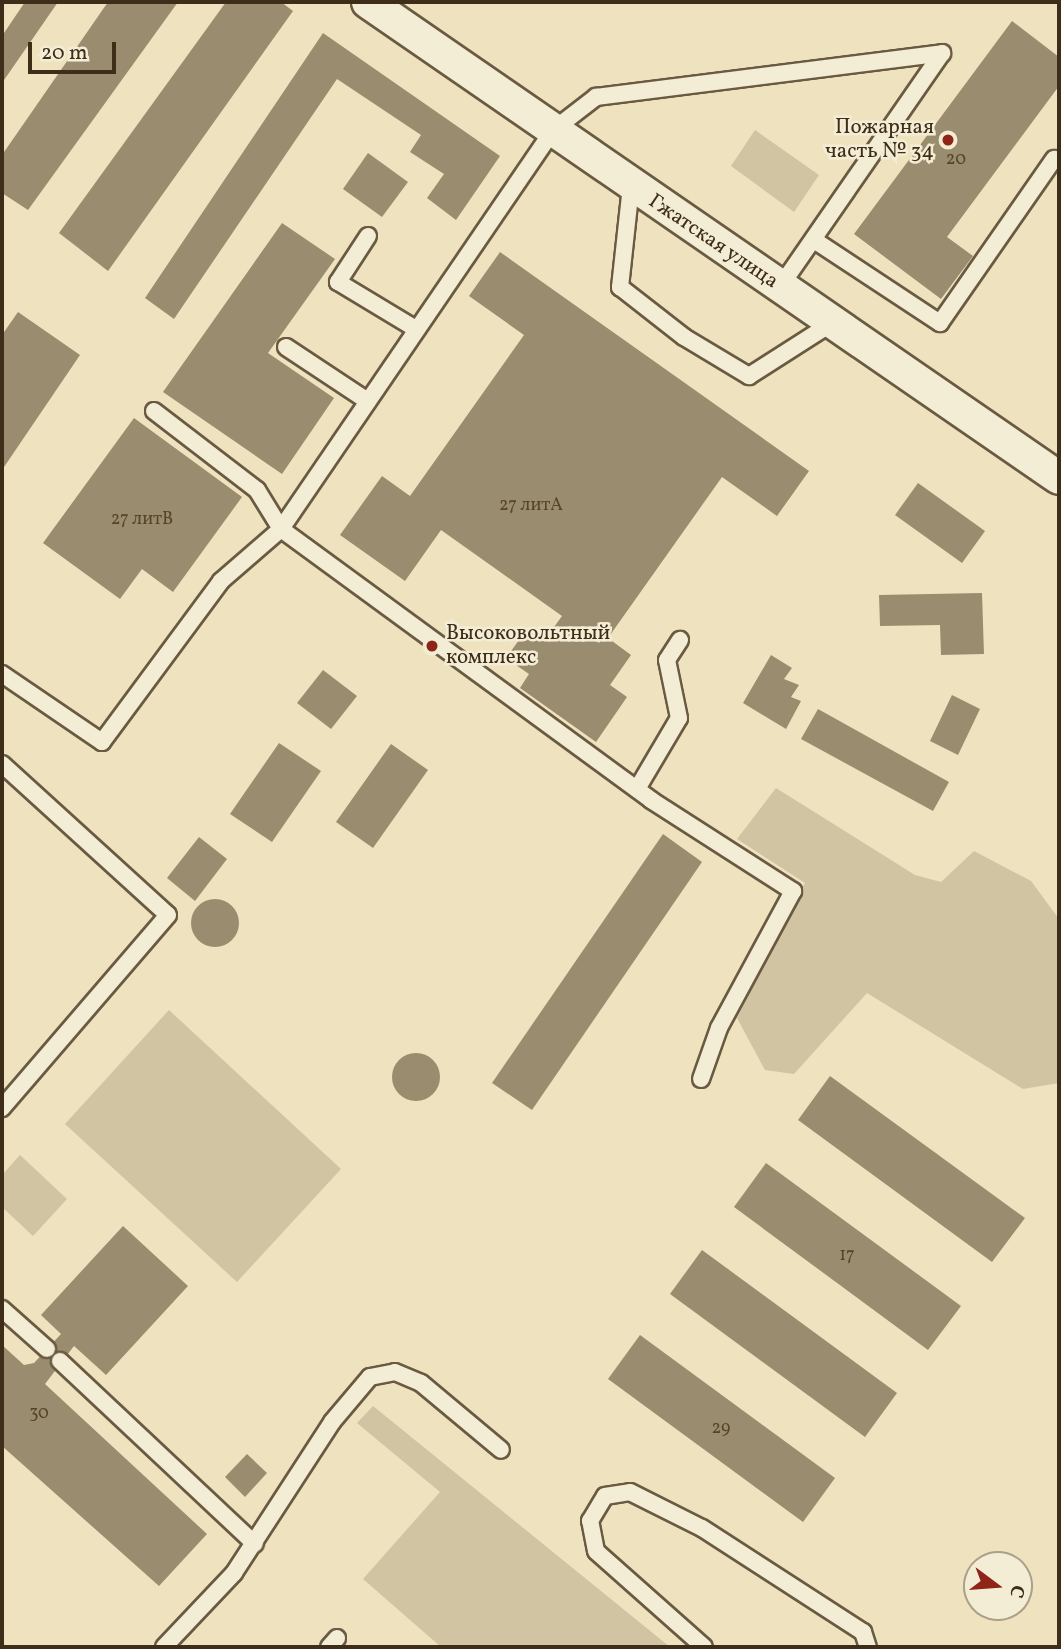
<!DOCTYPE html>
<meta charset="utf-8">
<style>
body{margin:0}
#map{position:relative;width:1061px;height:1649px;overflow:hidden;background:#eee3be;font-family:Vollkorn,serif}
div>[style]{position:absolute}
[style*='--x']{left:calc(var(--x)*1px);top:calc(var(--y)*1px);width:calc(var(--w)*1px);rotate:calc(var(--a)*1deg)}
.green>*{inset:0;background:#d0c4a2}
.building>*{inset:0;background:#9a8c6e}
.round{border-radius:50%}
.roads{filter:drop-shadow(2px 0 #6a5a42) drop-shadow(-2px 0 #6a5a42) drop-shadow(0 2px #6a5a42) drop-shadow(0 -2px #6a5a42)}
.service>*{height:16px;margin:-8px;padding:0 8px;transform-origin:8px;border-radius:8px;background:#f4edd5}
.minor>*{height:32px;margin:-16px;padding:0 16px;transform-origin:16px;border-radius:16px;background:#f4edd5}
.dots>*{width:19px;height:19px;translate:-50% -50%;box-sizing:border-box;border:4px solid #f4edd5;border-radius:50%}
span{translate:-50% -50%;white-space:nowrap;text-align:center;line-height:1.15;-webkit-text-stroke:5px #f4edd5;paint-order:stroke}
.number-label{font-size:18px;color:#55452e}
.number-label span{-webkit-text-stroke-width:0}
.poi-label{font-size:21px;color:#3e2d18}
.right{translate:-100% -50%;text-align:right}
.left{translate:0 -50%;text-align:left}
.street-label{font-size:21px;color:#3e2d18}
.frame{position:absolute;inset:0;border:4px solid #3e2d18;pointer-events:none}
.north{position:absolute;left:963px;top:1551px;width:70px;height:70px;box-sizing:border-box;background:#f4edd5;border:2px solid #aba089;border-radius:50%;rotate:106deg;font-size:19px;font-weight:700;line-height:28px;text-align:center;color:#3e2d18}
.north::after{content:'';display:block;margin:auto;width:24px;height:32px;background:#8f2418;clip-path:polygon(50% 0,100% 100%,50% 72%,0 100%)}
.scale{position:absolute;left:28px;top:42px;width:88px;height:32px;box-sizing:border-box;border:4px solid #3e2d18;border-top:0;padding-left:9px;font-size:21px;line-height:24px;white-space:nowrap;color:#3e2d18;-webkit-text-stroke:5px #f4edd5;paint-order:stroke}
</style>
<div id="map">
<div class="green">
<i style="clip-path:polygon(755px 130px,819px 175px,794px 212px,731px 166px)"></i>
<i style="clip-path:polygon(776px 788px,915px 875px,941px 882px,974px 851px,1031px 881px,1059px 919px,1059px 1083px,1023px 1089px,867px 993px,794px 1074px,765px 1070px,737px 1018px,805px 883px,737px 839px)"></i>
<i style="clip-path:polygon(169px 1010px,341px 1169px,237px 1282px,65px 1124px)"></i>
<i style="clip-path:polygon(20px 1155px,67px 1199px,33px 1236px,2px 1207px,2px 1175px)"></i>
<i style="clip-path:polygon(373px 1406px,495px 1505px,670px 1647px,441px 1647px,363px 1579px,440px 1492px,357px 1423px)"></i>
</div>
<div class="building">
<i style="clip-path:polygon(25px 2px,58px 2px,2px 83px,2px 36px)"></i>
<i style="clip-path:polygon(108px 2px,178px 2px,28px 210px,2px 193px,2px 155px)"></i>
<i style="clip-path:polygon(226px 2px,281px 2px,293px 11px,108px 271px,59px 233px)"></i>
<i style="clip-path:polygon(1012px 21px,1059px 57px,1059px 86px,947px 237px,973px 256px,941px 299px,854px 234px)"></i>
<i style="clip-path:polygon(323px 33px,500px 156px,456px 220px,427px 198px,444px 174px,410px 152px,421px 135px,337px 79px,174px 319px,145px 298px)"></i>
<i style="clip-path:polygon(368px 153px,408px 182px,382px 217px,343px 189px)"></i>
<i style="clip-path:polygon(282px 223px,335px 259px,268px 353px,334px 398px,282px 474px,163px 392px)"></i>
<i style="clip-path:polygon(500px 252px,809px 471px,777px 516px,722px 477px,608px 638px,631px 655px,610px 685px,627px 697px,596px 742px,520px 688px,529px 674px,506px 658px,527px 629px,544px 641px,562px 616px,441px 530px,405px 581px,340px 535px,382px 476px,410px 496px,524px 335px,469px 296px)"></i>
<i style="clip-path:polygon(18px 312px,80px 355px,2px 470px,2px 335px)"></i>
<i style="clip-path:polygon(134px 418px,242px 497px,173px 592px,142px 569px,120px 599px,43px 543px)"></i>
<i style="clip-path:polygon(918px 483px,985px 531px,962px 563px,895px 515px)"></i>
<i style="clip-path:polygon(982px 593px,984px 654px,941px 655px,940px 625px,880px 626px,879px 595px)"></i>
<i style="clip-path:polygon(771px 655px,792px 668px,784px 679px,799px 685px,791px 697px,801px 701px,786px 729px,743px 703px)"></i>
<i style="clip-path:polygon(323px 670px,357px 696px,331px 729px,297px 703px)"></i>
<i style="clip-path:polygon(952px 695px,980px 709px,958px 755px,930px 741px)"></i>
<i style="clip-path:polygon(818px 709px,949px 782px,933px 811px,801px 739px)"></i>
<i style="clip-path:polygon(279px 743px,321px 771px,272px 842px,230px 814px)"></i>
<i style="clip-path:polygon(391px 744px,428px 770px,373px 848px,336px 822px)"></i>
<i style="clip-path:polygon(663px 834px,702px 862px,532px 1110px,492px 1083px)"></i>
<i style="clip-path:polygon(199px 837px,227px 859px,195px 901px,167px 878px)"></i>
<i class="round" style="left:191px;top:899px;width:48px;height:48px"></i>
<i class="round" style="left:392px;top:1053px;width:48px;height:48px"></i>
<i style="clip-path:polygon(830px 1076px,1025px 1218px,992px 1262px,798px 1120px)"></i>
<i style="clip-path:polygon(766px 1163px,961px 1306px,928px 1350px,734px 1207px)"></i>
<i style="clip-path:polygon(123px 1226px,188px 1286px,106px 1375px,74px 1346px,45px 1384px,207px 1534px,159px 1586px,2px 1446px,2px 1345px,24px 1365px,34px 1363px,61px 1334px,41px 1315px)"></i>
<i style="clip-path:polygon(702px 1250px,897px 1393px,865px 1437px,670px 1294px)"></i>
<i style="clip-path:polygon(640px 1335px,835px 1478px,803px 1522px,608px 1379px)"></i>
<i style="clip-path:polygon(247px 1454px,267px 1473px,245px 1497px,225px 1477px)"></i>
</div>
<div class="roads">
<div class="service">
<i style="--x:631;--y:186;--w:102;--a:96.2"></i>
<i style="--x:620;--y:287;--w:81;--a:38"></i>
<i style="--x:684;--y:337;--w:76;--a:31"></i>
<i style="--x:749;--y:376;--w:98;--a:-32.6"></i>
<i style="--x:368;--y:236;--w:55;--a:123.1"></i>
<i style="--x:338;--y:282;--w:91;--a:31.1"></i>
<i style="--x:814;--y:240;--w:151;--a:33.4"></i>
<i style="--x:940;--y:323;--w:200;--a:-55.2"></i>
<i style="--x:286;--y:347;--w:96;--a:33.5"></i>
<i style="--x:154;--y:411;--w:130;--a:37.5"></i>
<i style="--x:257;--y:490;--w:46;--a:58.4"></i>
<i style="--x:281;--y:529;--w:459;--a:36.2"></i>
<i style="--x:651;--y:800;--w:169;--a:32.7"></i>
<i style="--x:793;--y:891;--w:156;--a:118.4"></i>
<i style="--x:719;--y:1028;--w:54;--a:109.4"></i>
<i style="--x:2;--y:674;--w:121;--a:34.2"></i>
<i style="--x:102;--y:742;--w:200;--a:-53.5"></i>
<i style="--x:221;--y:581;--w:79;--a:-40.9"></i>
<i style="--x:281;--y:529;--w:482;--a:-55.7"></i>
<i style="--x:552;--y:131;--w:56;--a:-37.7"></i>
<i style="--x:596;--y:97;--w:349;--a:-7.2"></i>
<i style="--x:942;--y:53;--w:285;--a:124.7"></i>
<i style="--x:2;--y:764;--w:224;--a:42.3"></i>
<i style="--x:168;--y:915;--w:255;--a:130.7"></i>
<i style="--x:637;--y:789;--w:82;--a:-59.4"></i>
<i style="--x:679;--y:718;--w:59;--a:-101.7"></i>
<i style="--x:667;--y:660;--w:24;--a:-57"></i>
<i style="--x:2;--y:1309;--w:60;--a:41.6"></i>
<i style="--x:60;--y:1361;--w:267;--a:43.2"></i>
<i style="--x:164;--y:1647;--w:102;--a:-46.6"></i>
<i style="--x:234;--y:1573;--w:180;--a:-57"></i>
<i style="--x:332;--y:1422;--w:59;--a:-49.8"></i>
<i style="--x:370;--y:1377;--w:25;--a:-11"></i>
<i style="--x:395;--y:1372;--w:28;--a:23"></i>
<i style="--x:421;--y:1383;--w:104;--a:39.9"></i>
<i style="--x:329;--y:1647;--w:12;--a:-48"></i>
<i style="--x:704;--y:1647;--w:144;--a:-138.4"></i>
<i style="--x:596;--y:1551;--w:31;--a:-101"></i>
<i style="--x:590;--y:1521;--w:29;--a:-59"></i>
<i style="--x:605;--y:1496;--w:25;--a:-9"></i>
<i style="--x:630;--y:1492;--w:80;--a:26.6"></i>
<i style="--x:702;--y:1528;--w:192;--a:32.9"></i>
<i style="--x:863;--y:1632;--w:16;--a:72"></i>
</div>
<div class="minor">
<i style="--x:368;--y:2;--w:839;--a:34.56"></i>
</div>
</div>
<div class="dots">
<i style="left:948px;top:140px;background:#8f2418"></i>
<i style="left:432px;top:646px;background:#8f2418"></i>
</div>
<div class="number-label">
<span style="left:956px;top:160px">20</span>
<span style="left:531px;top:506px">27 литА</span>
<span style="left:142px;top:520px">27 литВ</span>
<span style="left:847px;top:1256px">17</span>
<span style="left:39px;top:1414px">30</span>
<span style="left:721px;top:1429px">29</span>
</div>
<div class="poi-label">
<span class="right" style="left:934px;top:140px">Пожарная<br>часть № 34</span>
<span class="left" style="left:446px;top:646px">Высоковольтный<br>комплекc</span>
</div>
<div class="street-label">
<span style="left:713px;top:242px;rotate:34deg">Гжатская улица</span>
</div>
<div class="frame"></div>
<div class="north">С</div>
<div class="scale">20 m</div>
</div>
